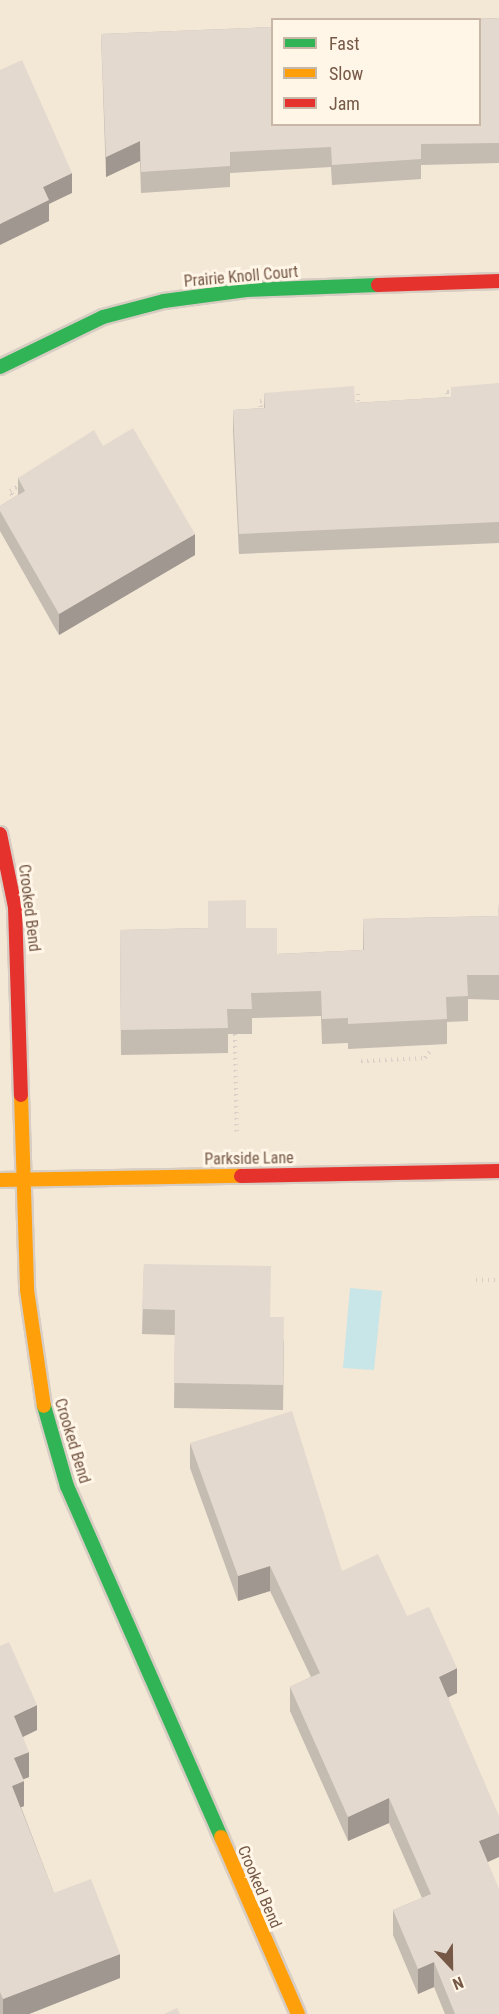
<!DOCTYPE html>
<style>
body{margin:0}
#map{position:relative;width:499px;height:2014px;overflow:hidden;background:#f7f1e7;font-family:"Roboto Condensed",sans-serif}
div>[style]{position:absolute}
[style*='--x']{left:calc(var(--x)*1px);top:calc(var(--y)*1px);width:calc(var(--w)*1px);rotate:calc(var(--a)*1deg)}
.residential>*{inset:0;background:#f3e7d6}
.water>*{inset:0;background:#c8e5e8}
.path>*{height:4px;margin-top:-2px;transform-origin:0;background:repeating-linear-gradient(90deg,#d8d0c8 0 1.5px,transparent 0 6px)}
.roads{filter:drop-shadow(2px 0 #d8cdc3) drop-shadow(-2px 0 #d8cdc3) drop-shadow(0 2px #d8cdc3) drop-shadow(0 -2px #d8cdc3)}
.fast>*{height:14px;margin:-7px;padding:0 7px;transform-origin:7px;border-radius:7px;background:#30b455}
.slow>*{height:14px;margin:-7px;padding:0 7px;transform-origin:7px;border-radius:7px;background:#ff9f0a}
.jam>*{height:14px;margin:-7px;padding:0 7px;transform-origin:7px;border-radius:7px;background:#e5322d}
.wall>*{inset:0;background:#c4bbb1}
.shaded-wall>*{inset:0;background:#a09890}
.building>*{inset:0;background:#e4d9ce}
span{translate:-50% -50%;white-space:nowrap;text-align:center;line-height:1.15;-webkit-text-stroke:6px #fff6e8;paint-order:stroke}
.street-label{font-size:16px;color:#765846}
.legend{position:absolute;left:271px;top:18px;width:210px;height:108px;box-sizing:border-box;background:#fff6e8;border:2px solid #c8b7a7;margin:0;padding:8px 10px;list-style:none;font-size:18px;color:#765846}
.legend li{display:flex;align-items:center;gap:12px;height:30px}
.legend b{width:30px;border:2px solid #c8b7a7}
.north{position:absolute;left:421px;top:1936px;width:60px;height:60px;-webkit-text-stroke:4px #fff6e8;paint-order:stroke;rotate:158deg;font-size:16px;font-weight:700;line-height:24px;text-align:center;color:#765846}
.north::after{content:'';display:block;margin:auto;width:21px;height:27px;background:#765846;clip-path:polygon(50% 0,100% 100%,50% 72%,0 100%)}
</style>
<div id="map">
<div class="residential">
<i style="clip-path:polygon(evenodd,0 0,499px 0,499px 2014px,0 2014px,0 0,272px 20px,480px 20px,480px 124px,272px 124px,272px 20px)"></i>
</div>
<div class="water">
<i style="clip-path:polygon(350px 1288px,382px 1291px,374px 1370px,343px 1368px)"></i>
</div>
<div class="path">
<i style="--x:352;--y:394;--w:6;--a:0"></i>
<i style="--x:358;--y:394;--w:14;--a:90"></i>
<i style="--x:447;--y:400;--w:8;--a:-90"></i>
<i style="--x:447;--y:392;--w:9;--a:0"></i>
<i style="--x:261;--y:413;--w:12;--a:-95"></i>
<i style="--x:260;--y:401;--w:7;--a:-8"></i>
<i style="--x:15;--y:500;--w:10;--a:-119"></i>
<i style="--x:10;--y:491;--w:13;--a:-29"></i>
<i style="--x:235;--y:1034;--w:102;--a:88.9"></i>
<i style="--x:361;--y:1061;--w:64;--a:-2.7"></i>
<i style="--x:425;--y:1058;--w:10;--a:-53"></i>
<i style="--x:476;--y:1280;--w:23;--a:0"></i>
</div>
<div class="roads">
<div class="fast">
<i style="--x:0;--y:367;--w:114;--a:-25.9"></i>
<i style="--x:103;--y:317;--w:63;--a:-14.7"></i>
<i style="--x:164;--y:301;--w:83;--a:-7.6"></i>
<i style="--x:246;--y:290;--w:132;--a:-2.2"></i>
<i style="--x:44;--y:1406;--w:83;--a:74"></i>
<i style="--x:67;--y:1486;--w:383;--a:66.3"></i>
</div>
<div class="slow">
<i style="--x:21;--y:1095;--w:195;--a:88.2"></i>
<i style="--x:27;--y:1290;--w:117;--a:81.7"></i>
<i style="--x:0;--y:1180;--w:241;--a:-1"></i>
<i style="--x:221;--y:1837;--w:193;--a:66.5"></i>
</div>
<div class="jam">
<i style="--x:378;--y:285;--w:121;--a:-1.9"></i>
<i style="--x:0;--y:834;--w:75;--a:78.4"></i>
<i style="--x:15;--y:907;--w:188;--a:88.2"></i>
<i style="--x:241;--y:1176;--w:258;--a:-1.1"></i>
</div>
</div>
<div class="wall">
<i style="clip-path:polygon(499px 18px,499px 163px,421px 165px,421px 179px,332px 185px,331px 167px,230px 173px,230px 187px,141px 193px,140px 161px,106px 177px,101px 34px)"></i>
<i style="clip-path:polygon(499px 383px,499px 543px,239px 554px,233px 430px,233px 410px,264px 408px,264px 393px,355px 403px,451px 397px)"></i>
<i style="clip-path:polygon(103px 446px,195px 555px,59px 635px,0 531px,0 506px,18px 495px,18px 478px)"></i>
<i style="clip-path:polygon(208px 901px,246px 928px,277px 954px,363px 950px,363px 919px,498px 916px,499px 904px,499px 1000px,468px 999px,468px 1021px,447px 1022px,447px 1044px,348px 1049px,348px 1043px,322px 1044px,321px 1016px,252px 1018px,252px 1034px,228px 1034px,228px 1053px,121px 1055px,120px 930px,208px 928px)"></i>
<i style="clip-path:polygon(144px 1264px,270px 1317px,284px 1341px,283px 1410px,174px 1408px,175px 1335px,142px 1334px)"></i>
<i style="clip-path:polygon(190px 1443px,342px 1571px,407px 1616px,457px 1693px,448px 1697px,488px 1862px,499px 2014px,445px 2014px,434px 1987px,418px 1994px,393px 1935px,393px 1910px,422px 1898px,389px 1823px,348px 1841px,290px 1711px,290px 1687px,311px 1677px,270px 1591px,238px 1601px,190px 1468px)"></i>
<i style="clip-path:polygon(0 1646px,37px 1730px,23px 1737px,29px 1777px,23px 1779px,24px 1806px,21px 1807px,54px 1893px,120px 1978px,29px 2014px,0 2014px)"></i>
</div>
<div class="shaded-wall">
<i style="clip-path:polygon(140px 141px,140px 161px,106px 177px,106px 157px)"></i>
<i style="clip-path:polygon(72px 173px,72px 193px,49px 204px,49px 221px,0 245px,0 224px,43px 187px)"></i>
<i style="clip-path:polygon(195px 534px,195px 555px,59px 635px,59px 614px)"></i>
<i style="clip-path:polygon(270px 1566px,270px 1591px,238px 1601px,238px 1576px)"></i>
<i style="clip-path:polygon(457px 1668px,457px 1693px,439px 1702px,439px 1677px)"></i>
<i style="clip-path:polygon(37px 1705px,37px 1730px,14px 1741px,14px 1716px)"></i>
<i style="clip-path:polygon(29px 1752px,29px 1777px,14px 1783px,14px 1758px)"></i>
<i style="clip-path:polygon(24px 1781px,24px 1806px,12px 1811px,12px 1786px)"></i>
<i style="clip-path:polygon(389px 1798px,389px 1823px,348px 1841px,348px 1817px)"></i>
<i style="clip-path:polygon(499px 1833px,499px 1857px,479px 1866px,479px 1841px)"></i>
<i style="clip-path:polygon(120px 1954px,120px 1978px,29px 2014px,3px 2014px,3px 1999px)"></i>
<i style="clip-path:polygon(434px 1962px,434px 1987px,418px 1994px,418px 1969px)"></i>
</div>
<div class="building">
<i style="clip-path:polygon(499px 18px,499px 143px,421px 144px,421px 159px,332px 165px,331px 147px,230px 152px,230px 166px,141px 172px,140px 141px,106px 157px,101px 34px,273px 27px,273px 124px,480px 124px,480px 20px,472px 20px)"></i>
<i style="clip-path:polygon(22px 60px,72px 173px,43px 187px,49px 200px,0 224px,0 70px)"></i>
<i style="clip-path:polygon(499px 383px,499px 522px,239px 534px,233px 410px,265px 408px,264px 393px,354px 386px,355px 403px,451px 397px,451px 387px)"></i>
<i style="clip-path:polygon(133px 428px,195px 534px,59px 614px,0 511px,0 506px,25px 491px,18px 478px,94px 430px,103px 446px)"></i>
<i style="clip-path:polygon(246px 900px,246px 928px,277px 928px,277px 954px,364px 950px,363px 919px,498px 916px,499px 904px,499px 975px,467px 975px,468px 996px,446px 997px,447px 1019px,348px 1024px,348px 1018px,322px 1019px,321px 991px,251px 993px,252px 1009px,227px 1009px,228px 1028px,121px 1030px,120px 930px,208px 928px,208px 901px)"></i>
<i style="clip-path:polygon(144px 1264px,271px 1266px,270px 1317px,284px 1317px,283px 1385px,174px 1383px,175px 1310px,142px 1309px)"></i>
<i style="clip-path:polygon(292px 1411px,342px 1571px,378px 1554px,407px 1616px,429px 1607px,457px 1668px,439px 1677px,499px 1816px,499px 1833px,479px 1841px,499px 1889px,499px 2014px,455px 2014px,434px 1962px,418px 1969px,393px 1910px,431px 1894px,389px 1798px,348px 1817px,290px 1687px,320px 1673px,270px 1566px,238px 1576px,190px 1443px)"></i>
<i style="clip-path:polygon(9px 1642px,37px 1705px,14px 1716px,29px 1752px,14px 1758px,24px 1781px,12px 1786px,54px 1893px,91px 1879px,120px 1954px,3px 1999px,0 1992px,0 1646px)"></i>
<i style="clip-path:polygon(177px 2008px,180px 2014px,164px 2014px)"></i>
</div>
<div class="street-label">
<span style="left:241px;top:277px;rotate:-5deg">Prairie Knoll Court</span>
<span style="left:29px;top:908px;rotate:83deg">Crooked Bend</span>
<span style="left:249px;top:1159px;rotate:-1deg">Parkside Lane</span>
<span style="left:72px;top:1441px;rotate:73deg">Crooked Bend</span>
<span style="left:259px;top:1887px;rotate:67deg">Crooked Bend</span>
</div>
<ul class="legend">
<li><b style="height:8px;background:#30b455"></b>Fast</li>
<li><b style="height:8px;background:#ff9f0a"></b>Slow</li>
<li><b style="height:8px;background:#e5322d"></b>Jam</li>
</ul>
<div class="north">N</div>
</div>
